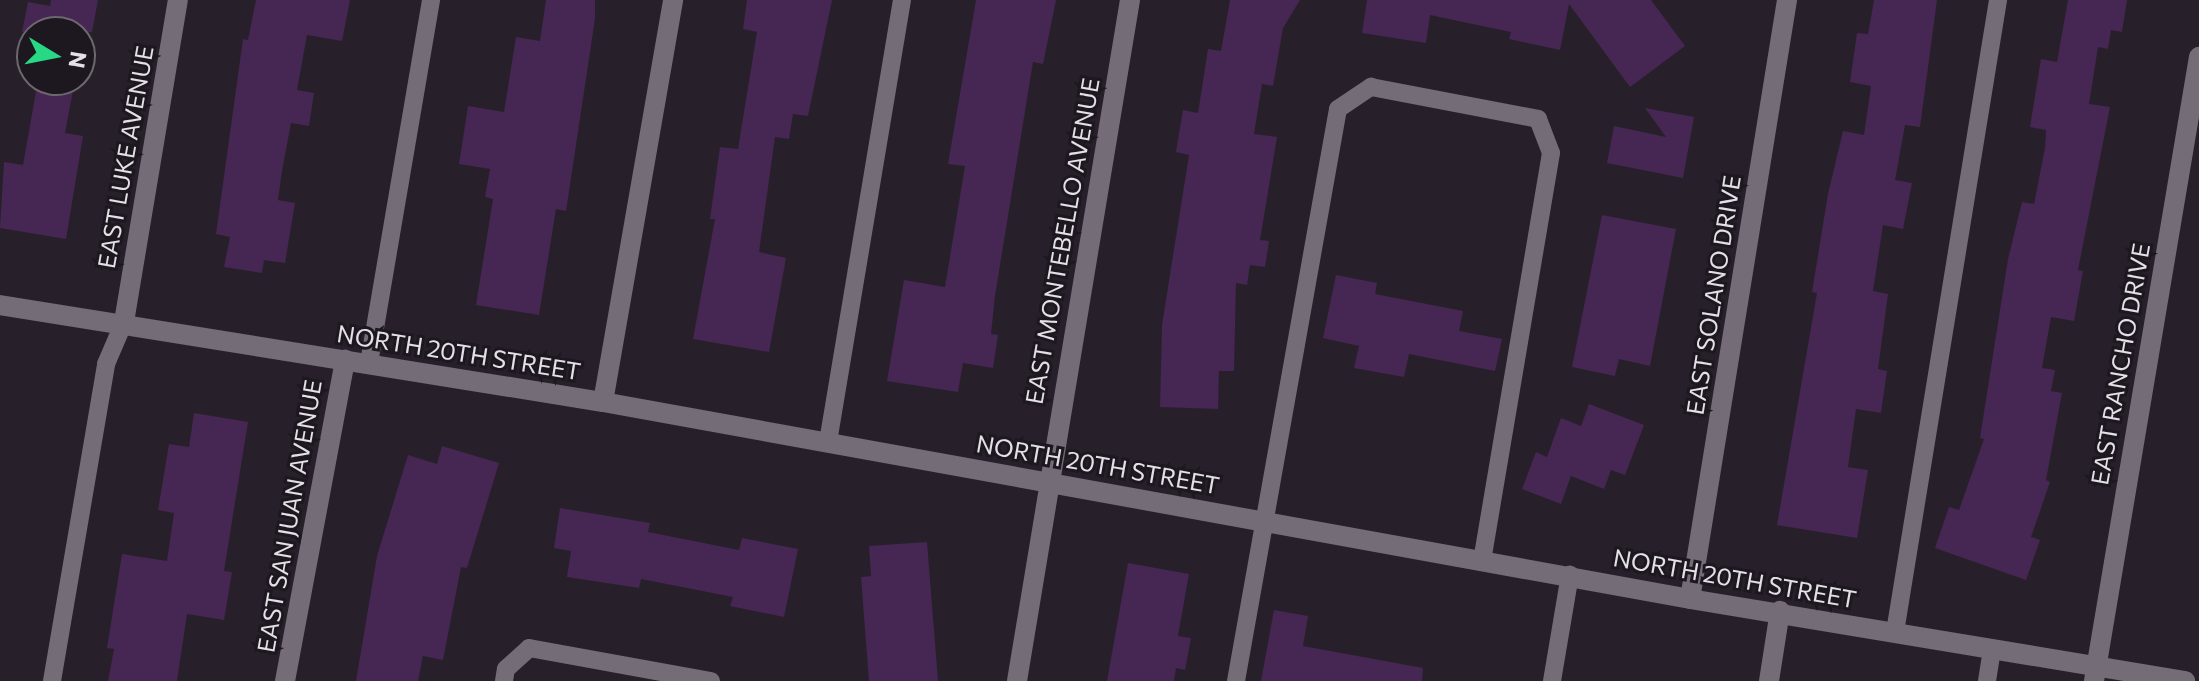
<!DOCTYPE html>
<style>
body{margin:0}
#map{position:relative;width:2199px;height:681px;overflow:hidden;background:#27202a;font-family:Commissioner,sans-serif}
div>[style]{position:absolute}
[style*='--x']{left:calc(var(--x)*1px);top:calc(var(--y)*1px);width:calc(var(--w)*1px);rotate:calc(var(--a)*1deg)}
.building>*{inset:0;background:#462652}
.service>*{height:18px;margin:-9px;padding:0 9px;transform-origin:9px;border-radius:9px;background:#746c77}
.minor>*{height:20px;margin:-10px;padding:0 10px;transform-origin:10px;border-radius:10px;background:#746c77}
.tertiary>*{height:20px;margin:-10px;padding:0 10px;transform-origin:10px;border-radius:10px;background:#746c77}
span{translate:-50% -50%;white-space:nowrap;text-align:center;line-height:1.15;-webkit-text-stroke:6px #1d1720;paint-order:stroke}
.street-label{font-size:24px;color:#e5e0e7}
.north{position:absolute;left:16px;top:16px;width:80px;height:80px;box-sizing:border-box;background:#1d1720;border:2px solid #6d6770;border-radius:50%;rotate:100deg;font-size:22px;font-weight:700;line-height:32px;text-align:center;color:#e5e0e7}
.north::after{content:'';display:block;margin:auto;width:28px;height:36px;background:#27d885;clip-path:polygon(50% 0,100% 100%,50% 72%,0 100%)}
</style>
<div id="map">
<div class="building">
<i style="clip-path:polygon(51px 0,98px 0,92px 32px,22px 32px,28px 2px,50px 6px)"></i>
<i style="clip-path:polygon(256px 0,350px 0,342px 41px,307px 35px,297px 90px,314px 93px,309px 126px,291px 123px,282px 171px,278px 200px,295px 203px,285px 263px,264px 260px,262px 273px,224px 267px,230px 237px,216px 234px,243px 39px,248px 40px)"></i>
<i style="clip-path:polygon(546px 0,595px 0,595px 19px,566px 211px,556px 209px,539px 315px,476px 305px,493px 199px,485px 197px,490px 169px,459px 164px,468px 106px,504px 112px,516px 37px,540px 41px)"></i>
<i style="clip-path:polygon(747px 0,832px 0,808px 116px,793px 114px,789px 139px,775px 137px,759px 252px,786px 258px,769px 352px,693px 339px,715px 219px,710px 219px,720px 147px,738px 149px,757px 32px,743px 29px)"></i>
<i style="clip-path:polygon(976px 0,1056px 0,1043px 64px,1033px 62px,995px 296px,991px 334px,998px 335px,993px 368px,963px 363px,958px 392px,887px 381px,904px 280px,945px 287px,965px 166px,948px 164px)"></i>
<i style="clip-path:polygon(1230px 0,1300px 0,1283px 28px,1273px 86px,1262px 84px,1254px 134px,1277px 137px,1260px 240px,1269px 241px,1265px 267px,1250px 265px,1247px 285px,1236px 283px,1234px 371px,1219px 371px,1218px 409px,1160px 407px,1162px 325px,1189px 155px,1176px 152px,1183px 110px,1198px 113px,1208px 49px,1221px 51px)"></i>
<i style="clip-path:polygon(1367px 0,1651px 0,1685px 46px,1630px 87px,1569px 4px,1560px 50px,1509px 39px,1511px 32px,1430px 15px,1426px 43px,1362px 33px)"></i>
<i style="clip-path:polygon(1874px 0,1937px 0,1920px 127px,1905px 125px,1895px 180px,1912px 183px,1903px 229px,1883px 225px,1873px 291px,1888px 294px,1878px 369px,1887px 371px,1881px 413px,1856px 409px,1848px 467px,1868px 470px,1857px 538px,1777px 525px,1817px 293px,1812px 292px,1828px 194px,1843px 131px,1864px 135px,1871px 86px,1850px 82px,1857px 33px,1868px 34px)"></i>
<i style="clip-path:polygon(2068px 0,2127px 0,2122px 32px,2111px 30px,2108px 49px,2098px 47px,2089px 104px,2110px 107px,2078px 270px,2083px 271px,2074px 321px,2051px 317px,2042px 368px,2055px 370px,2051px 391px,2062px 393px,2046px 480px,2050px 482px,2031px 537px,2040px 540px,2026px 580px,1935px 548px,1949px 507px,1959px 510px,1984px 439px,1980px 438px,2008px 259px,2022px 202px,2034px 204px,2045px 148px,2046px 130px,2030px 127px,2041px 59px,2057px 62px)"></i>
<i style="clip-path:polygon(38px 80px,75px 80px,65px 133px,83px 136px,66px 239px,0 228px,4px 162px,23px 165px)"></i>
<i style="clip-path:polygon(1645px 108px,1694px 117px,1683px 178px,1607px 163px,1614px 126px,1666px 137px)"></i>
<i style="clip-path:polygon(1602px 215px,1676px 229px,1650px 366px,1619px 359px,1615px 376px,1572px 367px)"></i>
<i style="clip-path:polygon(1336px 275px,1377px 283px,1375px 294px,1463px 311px,1459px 331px,1502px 339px,1495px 371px,1409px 354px,1404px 377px,1354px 368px,1359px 346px,1323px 338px)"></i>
<i style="clip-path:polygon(1589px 404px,1644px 425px,1625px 475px,1611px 470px,1604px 489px,1571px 476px,1561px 504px,1522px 489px,1536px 452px,1547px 457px,1561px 418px,1581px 426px)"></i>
<i style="clip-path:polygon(194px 413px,248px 422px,224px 571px,232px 572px,224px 620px,187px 614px,177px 681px,108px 681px,114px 649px,107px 648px,122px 554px,167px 561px,174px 513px,158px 510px,169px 444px,189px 447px)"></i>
<i style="clip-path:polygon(442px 446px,499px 463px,467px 568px,461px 567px,443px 660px,423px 656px,418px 681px,356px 681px,377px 556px,408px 455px,437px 464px)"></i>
<i style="clip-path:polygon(560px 508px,650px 523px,648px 532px,739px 550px,742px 538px,798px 549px,784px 617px,730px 606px,733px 597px,641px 579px,639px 588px,567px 577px,571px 551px,554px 548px)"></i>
<i style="clip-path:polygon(927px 542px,938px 681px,869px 681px,861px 577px,871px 576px,869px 546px)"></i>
<i style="clip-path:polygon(1128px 563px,1189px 574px,1178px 636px,1191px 638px,1185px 670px,1176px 668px,1174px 681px,1107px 681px)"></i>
<i style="clip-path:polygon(1274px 610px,1308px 616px,1303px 646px,1423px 668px,1422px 681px,1261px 681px)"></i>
</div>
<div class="service">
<i style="--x:369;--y:363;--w:368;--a:-80.3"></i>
<i style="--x:828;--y:442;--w:448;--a:-80.5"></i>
<i style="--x:1895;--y:632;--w:640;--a:-80.74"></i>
<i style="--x:52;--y:681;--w:322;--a:-80.3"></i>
<i style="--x:106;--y:364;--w:46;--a:-66.8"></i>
<i style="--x:504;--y:681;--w:12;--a:-81"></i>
<i style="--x:506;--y:669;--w:31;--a:-42"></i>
<i style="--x:529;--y:648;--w:185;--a:10.3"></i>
<i style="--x:1236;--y:681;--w:581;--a:-79.89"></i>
<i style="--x:1338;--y:109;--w:40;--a:-34"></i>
<i style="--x:1371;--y:87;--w:170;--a:10.8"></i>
<i style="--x:1538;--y:119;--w:36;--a:69"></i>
<i style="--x:1551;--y:153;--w:413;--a:99.6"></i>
<i style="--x:1552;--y:681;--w:108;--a:-80.4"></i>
<i style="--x:1987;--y:681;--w:32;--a:-81"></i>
</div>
<div class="minor">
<i style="--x:124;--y:322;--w:326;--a:-80.5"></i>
<i style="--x:603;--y:402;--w:408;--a:-80.1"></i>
<i style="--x:1690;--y:599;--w:607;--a:-80.8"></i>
<i style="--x:285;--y:681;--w:327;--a:-79.4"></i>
<i style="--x:1017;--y:681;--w:690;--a:-80.58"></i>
<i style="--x:1769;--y:681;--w:71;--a:-81.1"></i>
<i style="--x:2094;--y:681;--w:633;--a:-80.45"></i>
</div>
<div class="tertiary">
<i style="--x:0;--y:305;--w:611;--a:9.14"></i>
<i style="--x:603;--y:402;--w:1105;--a:10.27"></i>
<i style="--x:1690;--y:599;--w:502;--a:9.41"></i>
</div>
<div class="street-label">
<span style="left:125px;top:157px;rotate:-80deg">EAST LUKE AVENUE</span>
<span style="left:1062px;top:241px;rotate:-80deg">EAST MONTEBELLO AVENUE</span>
<span style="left:1713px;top:295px;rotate:-81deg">EAST SOLANO DRIVE</span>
<span style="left:459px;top:352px;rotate:9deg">NORTH 20TH STREET</span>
<span style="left:2120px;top:364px;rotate:-80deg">EAST RANCHO DRIVE</span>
<span style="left:1098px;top:464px;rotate:10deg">NORTH 20TH STREET</span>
<span style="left:289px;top:516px;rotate:-80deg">EAST SAN JUAN AVENUE</span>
<span style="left:1735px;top:578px;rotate:10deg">NORTH 20TH STREET</span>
</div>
<div class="north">N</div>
</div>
